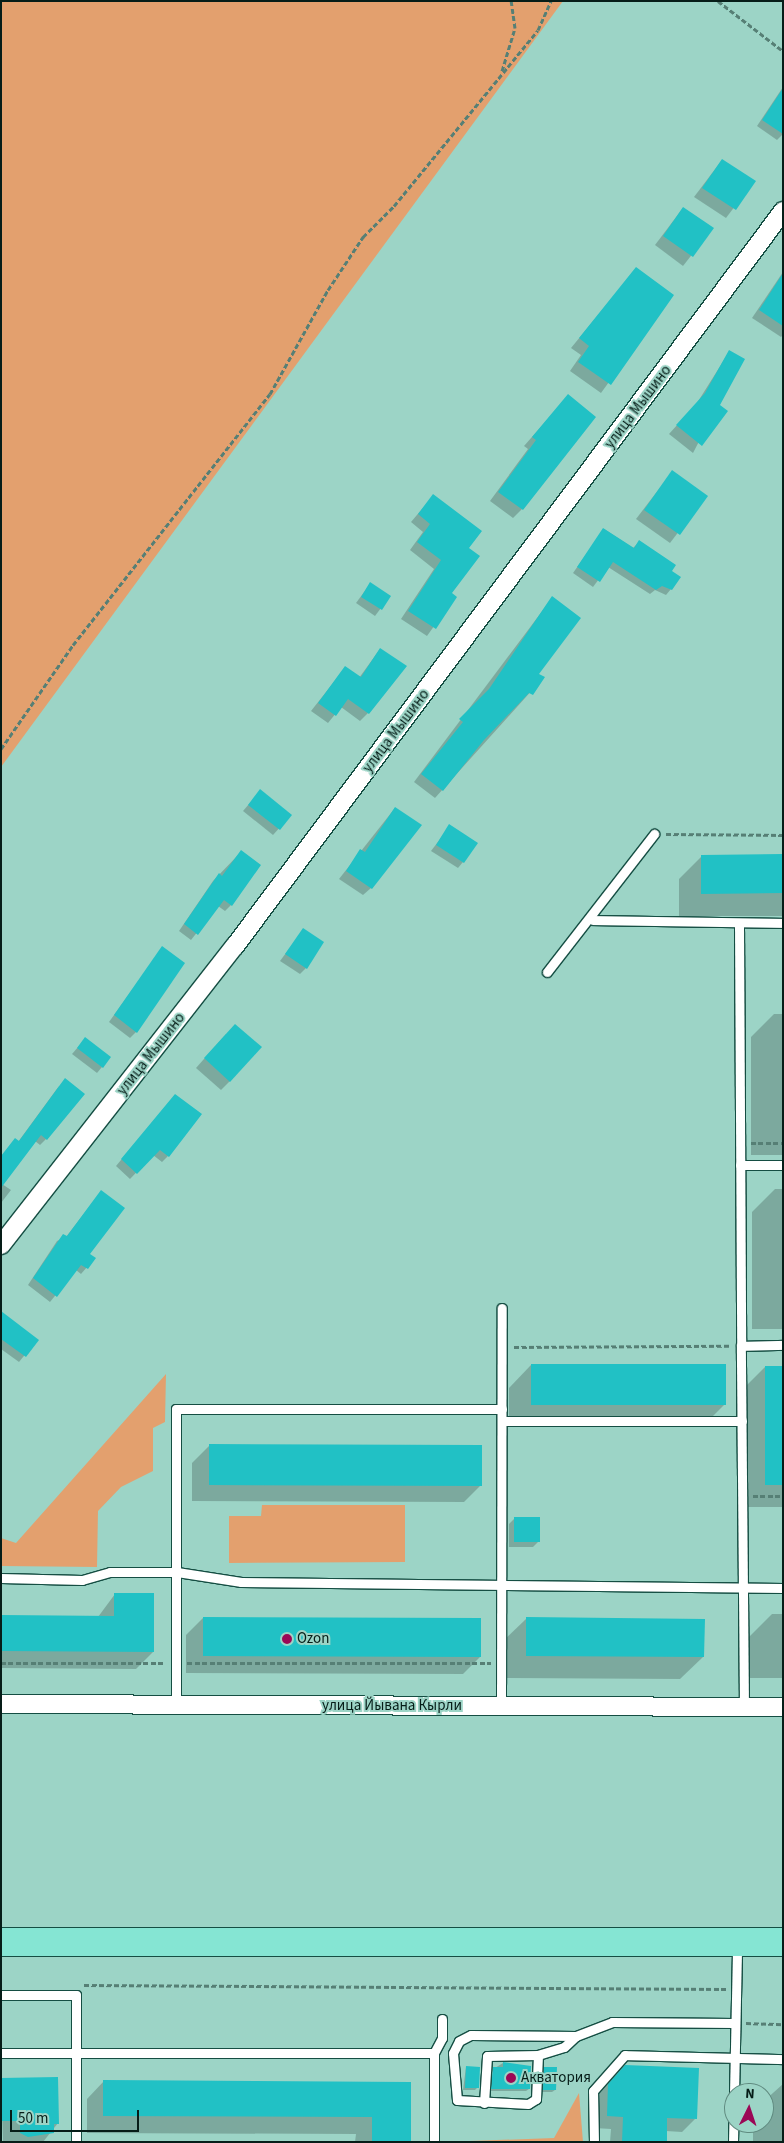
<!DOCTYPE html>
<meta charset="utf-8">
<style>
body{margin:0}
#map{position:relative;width:784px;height:2143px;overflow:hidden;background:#9cd4c6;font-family:"Source Sans 3",sans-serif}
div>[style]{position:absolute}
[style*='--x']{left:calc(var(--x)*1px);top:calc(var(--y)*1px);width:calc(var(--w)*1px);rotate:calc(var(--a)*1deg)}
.green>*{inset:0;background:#e3a06e}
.shadow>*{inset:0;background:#0003}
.building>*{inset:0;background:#21c1c5}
.path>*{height:3px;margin-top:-1.5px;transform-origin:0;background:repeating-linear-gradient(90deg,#567f75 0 5px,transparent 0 7.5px)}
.roads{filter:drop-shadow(1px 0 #154e43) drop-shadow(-1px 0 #154e43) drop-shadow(0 1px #154e43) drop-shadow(0 -1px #154e43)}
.service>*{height:9px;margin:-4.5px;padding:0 4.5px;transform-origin:4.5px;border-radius:4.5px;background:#fff}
.minor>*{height:18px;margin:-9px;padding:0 9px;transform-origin:9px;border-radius:9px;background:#fff}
.primary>*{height:28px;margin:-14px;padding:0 14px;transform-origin:14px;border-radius:14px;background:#85e5d3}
.dots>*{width:14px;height:14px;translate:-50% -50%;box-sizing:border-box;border:2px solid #9cd4c6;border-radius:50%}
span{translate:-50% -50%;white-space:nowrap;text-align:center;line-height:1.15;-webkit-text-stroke:4px #9cd4c6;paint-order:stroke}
.street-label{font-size:15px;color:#061d18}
.poi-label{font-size:15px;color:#061d18}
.left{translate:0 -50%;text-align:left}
.frame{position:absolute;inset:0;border:2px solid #061d18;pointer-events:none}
.north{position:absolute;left:724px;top:2083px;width:50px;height:50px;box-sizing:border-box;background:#9cd4c6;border:1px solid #608b80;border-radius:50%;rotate:4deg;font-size:14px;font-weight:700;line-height:20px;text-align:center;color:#061d18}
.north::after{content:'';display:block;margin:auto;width:18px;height:22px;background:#9b0756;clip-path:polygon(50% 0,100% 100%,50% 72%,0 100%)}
.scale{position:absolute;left:10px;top:2110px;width:129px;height:22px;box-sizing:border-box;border:2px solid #061d18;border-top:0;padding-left:6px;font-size:15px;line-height:18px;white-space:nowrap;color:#061d18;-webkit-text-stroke:4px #9cd4c6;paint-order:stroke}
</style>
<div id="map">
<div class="green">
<i style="clip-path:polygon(1px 1px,563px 1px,1px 767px)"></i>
<i style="clip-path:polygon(166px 1374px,165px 1422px,153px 1428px,153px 1471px,121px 1487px,98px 1511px,97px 1567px,1px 1566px,1px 1538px,16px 1543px)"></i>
<i style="clip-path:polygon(262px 1505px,405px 1505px,405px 1562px,229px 1563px,229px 1516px,261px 1516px)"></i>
<i style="clip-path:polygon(579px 2093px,583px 2142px,443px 2142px,554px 2138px)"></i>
</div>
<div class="shadow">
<i style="clip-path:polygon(783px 87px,783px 134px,777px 140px,757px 126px)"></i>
<i style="clip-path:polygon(722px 160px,754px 181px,726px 218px,694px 197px)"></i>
<i style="clip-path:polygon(683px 208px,712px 229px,683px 266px,655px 245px)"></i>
<i style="clip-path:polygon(636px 269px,672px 295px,601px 393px,570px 371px,581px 355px,571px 348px)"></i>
<i style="clip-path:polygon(783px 272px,783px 335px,781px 337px,752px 318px)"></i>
<i style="clip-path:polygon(729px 352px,718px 405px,693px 453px,669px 434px,697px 403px)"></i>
<i style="clip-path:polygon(568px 396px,522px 509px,513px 518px,490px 501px,528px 449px,524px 446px)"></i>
<i style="clip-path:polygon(672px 472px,706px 496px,670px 543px,636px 519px)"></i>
<i style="clip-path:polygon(433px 496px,468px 548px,450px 594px,455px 597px,427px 636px,401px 619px,434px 569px,410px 550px,423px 532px,411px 522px)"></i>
<i style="clip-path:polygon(604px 529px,633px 548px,639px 542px,670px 571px,671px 589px,666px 595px,655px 590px,650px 594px,608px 567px,593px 587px,573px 573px)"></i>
<i style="clip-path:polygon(370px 584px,390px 596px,375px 616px,356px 603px)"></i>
<i style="clip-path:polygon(552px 598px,537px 674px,543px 678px,435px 798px,414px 782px)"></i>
<i style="clip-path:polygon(380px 649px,368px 713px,360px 721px,341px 707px,328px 723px,311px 711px,345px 668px,359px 678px)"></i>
<i style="clip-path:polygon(260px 791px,291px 815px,273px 835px,243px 811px)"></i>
<i style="clip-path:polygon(395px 808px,371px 888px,363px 895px,339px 879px)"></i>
<i style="clip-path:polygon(450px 826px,463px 862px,458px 868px,431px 851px)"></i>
<i style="clip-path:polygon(241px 852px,259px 866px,231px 905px,225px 911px,218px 906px,191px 940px,179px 931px,213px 881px)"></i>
<i style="clip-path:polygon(702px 856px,783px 856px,783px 916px,679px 916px,679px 879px)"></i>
<i style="clip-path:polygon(303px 930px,306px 968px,300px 974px,280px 961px)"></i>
<i style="clip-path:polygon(162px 948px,136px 1032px,130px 1038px,109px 1022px)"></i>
<i style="clip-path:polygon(774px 1014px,783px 1014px,783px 1155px,751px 1155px,751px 1037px)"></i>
<i style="clip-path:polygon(226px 1034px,230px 1081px,221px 1090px,196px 1068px)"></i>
<i style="clip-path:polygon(85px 1039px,102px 1067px,97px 1073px,72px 1054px)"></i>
<i style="clip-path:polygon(59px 1086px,46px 1139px,40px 1145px,35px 1141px,2px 1184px,11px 1190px,1px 1203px,1px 1156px,18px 1142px)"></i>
<i style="clip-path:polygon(175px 1095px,168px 1156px,162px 1162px,153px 1155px,130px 1179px,116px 1166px)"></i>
<i style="clip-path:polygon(775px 1189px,783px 1189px,783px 1329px,752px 1329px,752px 1212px)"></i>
<i style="clip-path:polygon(96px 1198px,89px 1254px,94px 1259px,81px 1274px,76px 1270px,50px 1302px,28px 1285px,57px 1241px,66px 1237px)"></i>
<i style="clip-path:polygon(1px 1321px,37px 1340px,19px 1362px,1px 1349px)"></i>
<i style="clip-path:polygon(531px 1365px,724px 1405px,702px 1427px,509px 1427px,509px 1388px)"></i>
<i style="clip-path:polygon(765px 1367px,783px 1367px,783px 1507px,743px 1507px,742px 1390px)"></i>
<i style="clip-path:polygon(209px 1446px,481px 1485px,464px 1502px,192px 1501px,192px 1463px)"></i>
<i style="clip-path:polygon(515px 1518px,539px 1541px,533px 1547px,509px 1547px,509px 1524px)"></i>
<i style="clip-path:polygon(115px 1594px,153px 1652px,136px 1669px,1px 1668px,1px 1616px,98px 1617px)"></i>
<i style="clip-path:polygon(772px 1614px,783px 1614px,783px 1678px,749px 1678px,749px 1637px)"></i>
<i style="clip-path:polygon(203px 1618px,480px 1657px,463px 1674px,186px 1673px,186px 1635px)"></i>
<i style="clip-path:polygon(526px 1619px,703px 1657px,680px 1679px,503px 1678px,503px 1641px)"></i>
<i style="clip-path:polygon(503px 2063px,529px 2089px,526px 2091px,489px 2091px,490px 2071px)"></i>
<i style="clip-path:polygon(466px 2067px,477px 2088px,475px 2090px,463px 2090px)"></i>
<i style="clip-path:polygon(544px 2068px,555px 2090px,552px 2092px,541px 2092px)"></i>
<i style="clip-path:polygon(1px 2079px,58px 2123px,43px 2142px,3px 2142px)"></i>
<i style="clip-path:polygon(612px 2080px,695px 2119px,682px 2132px,666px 2131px,665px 2142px,610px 2142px,611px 2129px,594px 2128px,595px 2098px)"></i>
<i style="clip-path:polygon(104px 2081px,410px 2083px,410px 2142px,355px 2142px,356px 2134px,87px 2133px,87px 2099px)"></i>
<i style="clip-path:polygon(783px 2084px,783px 2142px,753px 2142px,753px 2123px,764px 2123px,764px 2101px)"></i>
</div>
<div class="building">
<i style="clip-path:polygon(783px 88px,783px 134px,762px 120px)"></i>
<i style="clip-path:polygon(722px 159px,756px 181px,736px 210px,702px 188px)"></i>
<i style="clip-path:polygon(683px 207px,714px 228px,693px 257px,663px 236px)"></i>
<i style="clip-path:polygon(636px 267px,674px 295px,611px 385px,578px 362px,589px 346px,579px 338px)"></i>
<i style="clip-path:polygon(783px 273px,783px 326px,759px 310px)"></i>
<i style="clip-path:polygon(729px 350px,745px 359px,720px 405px,728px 411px,702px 446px,676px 425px,705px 393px)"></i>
<i style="clip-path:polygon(568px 394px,596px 417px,523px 510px,498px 492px,536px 440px,532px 437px)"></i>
<i style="clip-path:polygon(672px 470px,708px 496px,680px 535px,644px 510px)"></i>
<i style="clip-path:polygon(433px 494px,482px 531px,469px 548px,480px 556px,452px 593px,457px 597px,436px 629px,408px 611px,441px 560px,417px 542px,430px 524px,418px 514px)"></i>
<i style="clip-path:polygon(603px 528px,634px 548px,639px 540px,676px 565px,672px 571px,681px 577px,672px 590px,662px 586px,656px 590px,613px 562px,600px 582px,577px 567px)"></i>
<i style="clip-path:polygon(370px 582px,391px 596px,382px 610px,361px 597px)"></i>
<i style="clip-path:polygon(552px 596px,581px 618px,539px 674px,545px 677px,533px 695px,529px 693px,484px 740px,443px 791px,421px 774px,463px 722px,459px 719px,489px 689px)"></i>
<i style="clip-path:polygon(380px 648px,407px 666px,369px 714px,348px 699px,336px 716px,318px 703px,345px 666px,361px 677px)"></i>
<i style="clip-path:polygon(260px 789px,292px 815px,280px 830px,248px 805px)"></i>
<i style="clip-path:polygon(395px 807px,422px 825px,372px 889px,346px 871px,360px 849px,365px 852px)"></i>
<i style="clip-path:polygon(449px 824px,478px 843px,464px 863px,436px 845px)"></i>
<i style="clip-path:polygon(241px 850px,261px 865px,232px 906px,224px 900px,198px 935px,184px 924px,219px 873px,222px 876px)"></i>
<i style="clip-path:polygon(783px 854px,783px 893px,701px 894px,701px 855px)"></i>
<i style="clip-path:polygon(303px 928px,324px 942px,307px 969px,285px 954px)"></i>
<i style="clip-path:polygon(162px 946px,185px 963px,137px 1033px,114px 1015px)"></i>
<i style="clip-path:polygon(235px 1024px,262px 1047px,230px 1082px,204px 1058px)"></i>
<i style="clip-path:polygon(85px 1037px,111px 1057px,103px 1068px,77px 1048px)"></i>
<i style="clip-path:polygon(65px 1078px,85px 1094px,47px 1140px,41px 1135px,1px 1188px,1px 1156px,15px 1138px,19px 1141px)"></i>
<i style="clip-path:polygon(175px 1094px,202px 1114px,169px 1157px,160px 1150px,137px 1174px,121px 1159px)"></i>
<i style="clip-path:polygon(101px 1190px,125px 1208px,90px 1254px,96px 1258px,88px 1269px,81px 1265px,57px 1297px,33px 1278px,63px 1234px,67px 1236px)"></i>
<i style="clip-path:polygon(1px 1311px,39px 1340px,26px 1357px,1px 1339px)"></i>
<i style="clip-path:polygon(531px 1364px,726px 1364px,726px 1405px,531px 1405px)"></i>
<i style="clip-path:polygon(765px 1366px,783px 1366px,783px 1485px,765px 1485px)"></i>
<i style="clip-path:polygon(209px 1444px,482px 1445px,482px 1486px,209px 1485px)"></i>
<i style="clip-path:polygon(514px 1517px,540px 1517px,540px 1542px,514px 1542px)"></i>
<i style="clip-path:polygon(114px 1593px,154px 1593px,154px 1652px,1px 1651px,1px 1615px,114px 1616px)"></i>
<i style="clip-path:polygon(203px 1617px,481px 1618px,481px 1657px,203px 1656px)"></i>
<i style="clip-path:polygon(526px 1617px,705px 1619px,704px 1657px,526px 1656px)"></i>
<i style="clip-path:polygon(503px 2062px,531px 2066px,530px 2089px,491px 2089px,493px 2067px,503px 2067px)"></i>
<i style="clip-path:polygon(625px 2065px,699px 2068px,697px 2119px,667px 2118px,667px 2142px,622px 2142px,623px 2117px,607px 2116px,608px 2084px)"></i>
<i style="clip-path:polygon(466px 2066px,480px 2067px,479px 2088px,465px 2088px)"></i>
<i style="clip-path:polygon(544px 2067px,557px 2067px,556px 2090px,543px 2090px)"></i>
<i style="clip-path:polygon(58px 2077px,59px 2124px,54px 2124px,54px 2133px,28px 2137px,20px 2133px,20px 2121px,1px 2121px,1px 2078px)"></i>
<i style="clip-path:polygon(103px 2080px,411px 2082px,411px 2142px,372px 2142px,372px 2117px,103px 2116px)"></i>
</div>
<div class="path">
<i style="--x:718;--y:1;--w:82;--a:37.6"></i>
<i style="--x:502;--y:71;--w:45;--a:-73.2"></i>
<i style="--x:515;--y:28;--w:27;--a:-98"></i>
<i style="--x:1;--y:749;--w:126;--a:-55.3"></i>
<i style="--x:73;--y:645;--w:319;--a:-51.9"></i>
<i style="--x:270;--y:394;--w:119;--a:-60.9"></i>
<i style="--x:328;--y:290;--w:64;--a:-56.6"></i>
<i style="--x:363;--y:237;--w:44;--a:-45"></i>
<i style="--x:394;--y:206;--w:227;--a:-50.7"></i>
<i style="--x:538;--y:30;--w:32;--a:-66"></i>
<i style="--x:666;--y:834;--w:117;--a:0.5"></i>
<i style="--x:751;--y:1143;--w:32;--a:0"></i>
<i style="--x:514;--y:1347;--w:216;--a:-0.3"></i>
<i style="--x:753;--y:1496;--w:30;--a:0"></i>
<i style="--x:1;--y:1663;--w:165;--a:0"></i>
<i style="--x:187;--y:1663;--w:304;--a:0"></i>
<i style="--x:84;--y:1985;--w:642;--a:0.36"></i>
<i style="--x:746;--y:2023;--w:37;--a:2"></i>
</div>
<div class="roads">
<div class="service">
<i style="--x:593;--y:920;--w:190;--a:0.9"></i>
<i style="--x:739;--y:924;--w:422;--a:89.7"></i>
<i style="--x:547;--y:972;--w:175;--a:-52.2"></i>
<i style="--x:740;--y:1165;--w:43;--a:0"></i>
<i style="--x:502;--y:1421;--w:240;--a:0"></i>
<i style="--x:1;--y:1578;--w:81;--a:1.4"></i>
<i style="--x:82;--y:1580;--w:29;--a:-16"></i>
<i style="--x:110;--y:1572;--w:67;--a:0"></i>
<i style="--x:177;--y:1572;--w:65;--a:8.9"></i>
<i style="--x:241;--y:1582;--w:542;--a:0.63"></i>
<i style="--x:176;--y:1705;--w:296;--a:-90"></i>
<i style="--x:176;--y:1409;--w:326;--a:0"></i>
<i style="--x:501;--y:1706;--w:398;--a:-89.9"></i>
<i style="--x:744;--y:1707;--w:361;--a:-90.5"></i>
<i style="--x:741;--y:1346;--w:42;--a:-1.4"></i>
<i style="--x:1;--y:1995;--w:75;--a:0"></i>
<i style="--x:76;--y:1995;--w:147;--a:90"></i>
<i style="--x:471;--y:2035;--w:105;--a:0.5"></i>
<i style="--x:576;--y:2036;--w:16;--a:137"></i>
<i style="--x:564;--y:2047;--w:27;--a:163"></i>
<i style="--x:538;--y:2055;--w:44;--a:92.6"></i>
<i style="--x:536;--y:2099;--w:9;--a:148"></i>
<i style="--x:528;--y:2104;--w:71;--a:-176.8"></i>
<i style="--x:457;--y:2100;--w:47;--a:-94.9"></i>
<i style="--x:453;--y:2053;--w:13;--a:-63"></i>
<i style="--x:459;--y:2041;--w:13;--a:-27"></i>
<i style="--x:576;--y:2036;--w:39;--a:-21"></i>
<i style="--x:612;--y:2022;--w:122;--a:0.5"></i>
<i style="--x:1;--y:2053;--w:433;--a:0"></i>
<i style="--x:434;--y:2053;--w:89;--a:90"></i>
<i style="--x:434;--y:2053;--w:17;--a:-62"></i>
<i style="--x:442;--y:2038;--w:19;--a:-90"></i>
<i style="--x:484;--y:2103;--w:47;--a:-86.3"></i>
<i style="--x:487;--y:2056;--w:51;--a:-1.1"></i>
<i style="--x:594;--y:2142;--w:51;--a:-91.1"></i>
<i style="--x:593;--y:2091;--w:48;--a:-48.4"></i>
<i style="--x:625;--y:2055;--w:158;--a:1.5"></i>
<i style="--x:733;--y:2142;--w:198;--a:-88.8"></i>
</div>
<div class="minor">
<i style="--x:1;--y:1245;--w:380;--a:-52"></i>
<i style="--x:235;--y:946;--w:917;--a:-53.29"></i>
<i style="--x:1;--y:1704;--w:782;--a:0.22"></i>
</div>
<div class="primary">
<i style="--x:1;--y:1942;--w:782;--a:0"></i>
</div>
</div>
<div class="dots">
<i style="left:287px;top:1639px;background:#9b0756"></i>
<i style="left:511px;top:2078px;background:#9b0756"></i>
</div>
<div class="street-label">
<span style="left:638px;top:407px;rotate:-53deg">улица Мышино</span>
<span style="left:396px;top:731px;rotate:-53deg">улица Мышино</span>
<span style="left:151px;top:1054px;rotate:-52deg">улица Мышино</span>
<span style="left:392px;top:1706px">улица Йывана Кырли</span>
</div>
<div class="poi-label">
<span class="left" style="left:297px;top:1639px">Ozon</span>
<span class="left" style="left:521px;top:2078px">Акватория</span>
</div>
<div class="frame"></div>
<div class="north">N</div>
<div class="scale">50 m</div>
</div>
